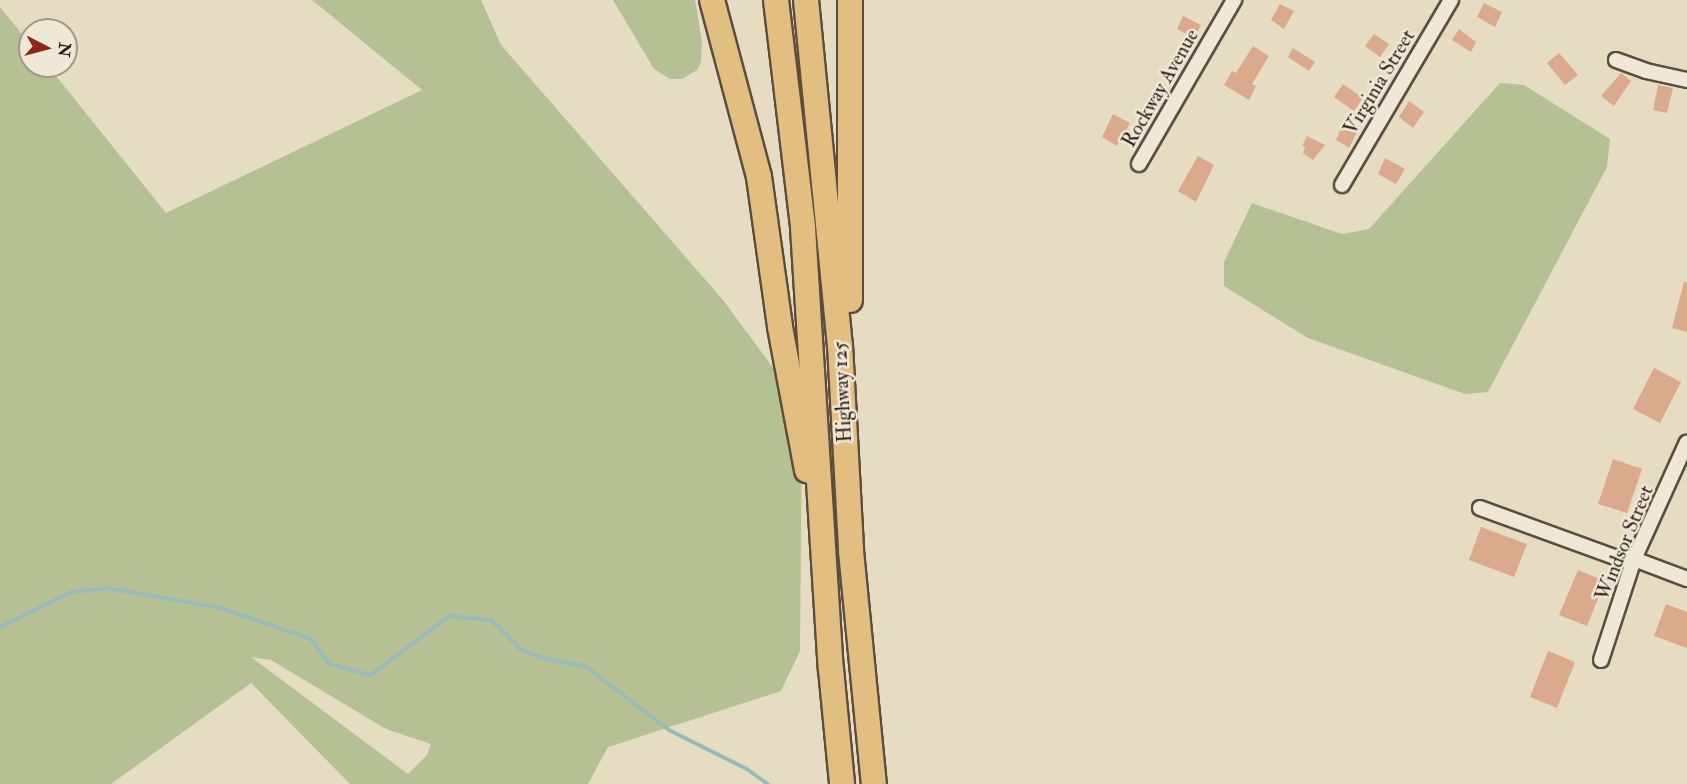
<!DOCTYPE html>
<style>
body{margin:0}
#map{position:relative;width:1687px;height:784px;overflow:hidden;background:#e6dcc2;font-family:"IM FELL Double Pica",serif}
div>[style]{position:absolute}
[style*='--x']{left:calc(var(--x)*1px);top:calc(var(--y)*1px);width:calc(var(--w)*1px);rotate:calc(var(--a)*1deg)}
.green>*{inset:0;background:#b5c093}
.stream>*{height:4px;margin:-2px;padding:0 2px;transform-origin:2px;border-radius:2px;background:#98baba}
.building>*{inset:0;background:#dba98b}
.roads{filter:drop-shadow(2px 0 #5a4d3f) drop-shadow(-2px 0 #5a4d3f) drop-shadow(0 2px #5a4d3f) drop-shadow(0 -2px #5a4d3f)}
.minor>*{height:14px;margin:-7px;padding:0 7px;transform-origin:7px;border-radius:7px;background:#efe8d7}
.motorway>*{height:24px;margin:-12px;padding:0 12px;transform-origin:12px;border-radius:12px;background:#e3be81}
span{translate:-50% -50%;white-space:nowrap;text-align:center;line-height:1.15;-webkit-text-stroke:5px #efe8d7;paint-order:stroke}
.street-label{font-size:20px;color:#2b1d13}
.north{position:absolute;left:18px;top:18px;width:60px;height:60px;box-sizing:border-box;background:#efe8d7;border:2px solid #a19789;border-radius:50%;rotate:96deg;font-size:16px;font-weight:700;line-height:24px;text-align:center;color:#2b1d13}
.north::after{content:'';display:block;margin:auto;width:21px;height:27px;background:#8f2418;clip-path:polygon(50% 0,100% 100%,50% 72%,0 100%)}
</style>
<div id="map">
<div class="green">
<i style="clip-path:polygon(evenodd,312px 0,481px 0,501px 45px,723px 300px,802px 407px,800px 651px,781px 691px,608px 747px,588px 784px,350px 784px,251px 683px,111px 784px,0 784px,0 7px,30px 44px,30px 66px,48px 66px,166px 213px,422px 90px,312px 0,251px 657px,271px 660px,386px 729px,431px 744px,427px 755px,408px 774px,251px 657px)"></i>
<i style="clip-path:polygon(613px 0,695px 0,702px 42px,701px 62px,697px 70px,682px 79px,670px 79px,654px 69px)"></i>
<i style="clip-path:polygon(1500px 83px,1524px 85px,1610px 139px,1607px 167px,1488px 392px,1465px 394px,1308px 338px,1224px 286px,1224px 262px,1252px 203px,1342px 234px,1369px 229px)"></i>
</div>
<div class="stream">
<i style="--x:0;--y:627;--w:79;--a:-26.2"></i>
<i style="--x:71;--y:592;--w:36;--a:-6"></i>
<i style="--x:107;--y:588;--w:116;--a:10"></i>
<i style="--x:221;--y:608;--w:95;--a:19"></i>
<i style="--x:311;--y:639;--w:31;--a:54"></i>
<i style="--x:329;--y:664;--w:43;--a:14.7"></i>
<i style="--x:371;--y:675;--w:98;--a:-37.1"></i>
<i style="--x:449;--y:616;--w:42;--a:5.4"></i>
<i style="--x:491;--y:620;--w:41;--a:45"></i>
<i style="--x:520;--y:649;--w:28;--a:21"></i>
<i style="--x:546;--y:659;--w:40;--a:10"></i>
<i style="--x:585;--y:666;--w:106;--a:37.3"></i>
<i style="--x:669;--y:730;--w:87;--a:26.6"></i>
<i style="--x:747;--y:769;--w:26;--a:36"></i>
</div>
<div class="building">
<i style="clip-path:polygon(1484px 3px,1502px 12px,1495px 27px,1477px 17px)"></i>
<i style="clip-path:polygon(1280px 4px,1294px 11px,1284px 29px,1271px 20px)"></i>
<i style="clip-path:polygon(1183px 16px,1201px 25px,1194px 38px,1177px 29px)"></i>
<i style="clip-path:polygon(1459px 29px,1476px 42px,1471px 52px,1452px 40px)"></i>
<i style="clip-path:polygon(1374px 34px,1389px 44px,1380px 57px,1365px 46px)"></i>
<i style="clip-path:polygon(1253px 46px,1269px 56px,1252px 84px,1256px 86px,1249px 100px,1224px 85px,1232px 71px,1236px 73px)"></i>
<i style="clip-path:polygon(1293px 48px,1315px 62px,1309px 71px,1288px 57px)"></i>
<i style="clip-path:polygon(1559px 53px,1578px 75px,1565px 85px,1547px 63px)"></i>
<i style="clip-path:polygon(1621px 73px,1631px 81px,1614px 106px,1601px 96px)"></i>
<i style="clip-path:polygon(1343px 84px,1363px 98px,1354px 111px,1334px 97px)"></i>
<i style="clip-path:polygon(1658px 85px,1673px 88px,1667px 113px,1653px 110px)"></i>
<i style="clip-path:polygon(1409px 101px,1424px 112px,1413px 128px,1399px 117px)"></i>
<i style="clip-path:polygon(1113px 114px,1130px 123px,1117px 146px,1102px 137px)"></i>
<i style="clip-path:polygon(1343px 124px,1358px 130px,1349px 148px,1336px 140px)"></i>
<i style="clip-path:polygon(1307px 136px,1325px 145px,1313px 160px,1303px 153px,1305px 147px,1302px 146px)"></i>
<i style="clip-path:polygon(1198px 156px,1214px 165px,1196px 202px,1178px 191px)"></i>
<i style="clip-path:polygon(1385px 158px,1405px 169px,1396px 184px,1378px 174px)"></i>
<i style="clip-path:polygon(1684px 282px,1687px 282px,1687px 332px,1672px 328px)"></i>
<i style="clip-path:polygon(1654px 368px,1681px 382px,1660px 423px,1633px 409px)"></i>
<i style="clip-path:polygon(1613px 459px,1642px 469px,1627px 513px,1598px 504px)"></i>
<i style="clip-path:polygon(1481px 527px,1527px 544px,1514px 577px,1469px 560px)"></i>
<i style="clip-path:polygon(1578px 570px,1605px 581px,1587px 626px,1559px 615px)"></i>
<i style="clip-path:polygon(1666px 604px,1687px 612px,1687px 648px,1654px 636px)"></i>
<i style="clip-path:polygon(1548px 651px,1575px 662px,1557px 708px,1530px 697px)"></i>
</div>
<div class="roads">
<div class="minor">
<i style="--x:1616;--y:60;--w:32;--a:20"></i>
<i style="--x:1646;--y:71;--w:42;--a:12.4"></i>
<i style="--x:1139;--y:164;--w:190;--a:-59.9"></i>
<i style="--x:1342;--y:185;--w:215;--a:-59.5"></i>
<i style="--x:1480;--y:508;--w:149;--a:20"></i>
<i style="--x:1620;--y:559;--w:14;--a:0"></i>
<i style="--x:1634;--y:559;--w:57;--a:20.7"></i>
<i style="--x:1601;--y:660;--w:106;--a:-71.9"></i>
<i style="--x:1634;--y:559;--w:128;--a:-65.6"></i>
</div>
<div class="motorway">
<i style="--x:712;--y:0;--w:183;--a:75.1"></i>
<i style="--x:759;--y:177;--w:151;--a:82"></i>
<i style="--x:780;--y:327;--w:146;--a:79.3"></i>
<i style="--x:776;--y:0;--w:230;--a:83.2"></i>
<i style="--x:803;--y:228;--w:442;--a:86.4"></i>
<i style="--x:831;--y:669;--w:116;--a:84.5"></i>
<i style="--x:806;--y:0;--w:347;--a:84.4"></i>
<i style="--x:840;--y:345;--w:206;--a:86.9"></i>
<i style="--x:851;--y:551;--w:234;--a:84.4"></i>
<i style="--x:850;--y:300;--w:300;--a:-90"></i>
</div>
</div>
<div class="street-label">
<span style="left:1379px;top:82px;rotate:-59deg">Virginia Street</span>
<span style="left:1160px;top:88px;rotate:-60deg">Rockway Avenue</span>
<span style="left:842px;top:392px;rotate:-93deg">Highway 125</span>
<span style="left:1624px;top:543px;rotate:-68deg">Windsor Street</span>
</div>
<div class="north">N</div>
</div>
